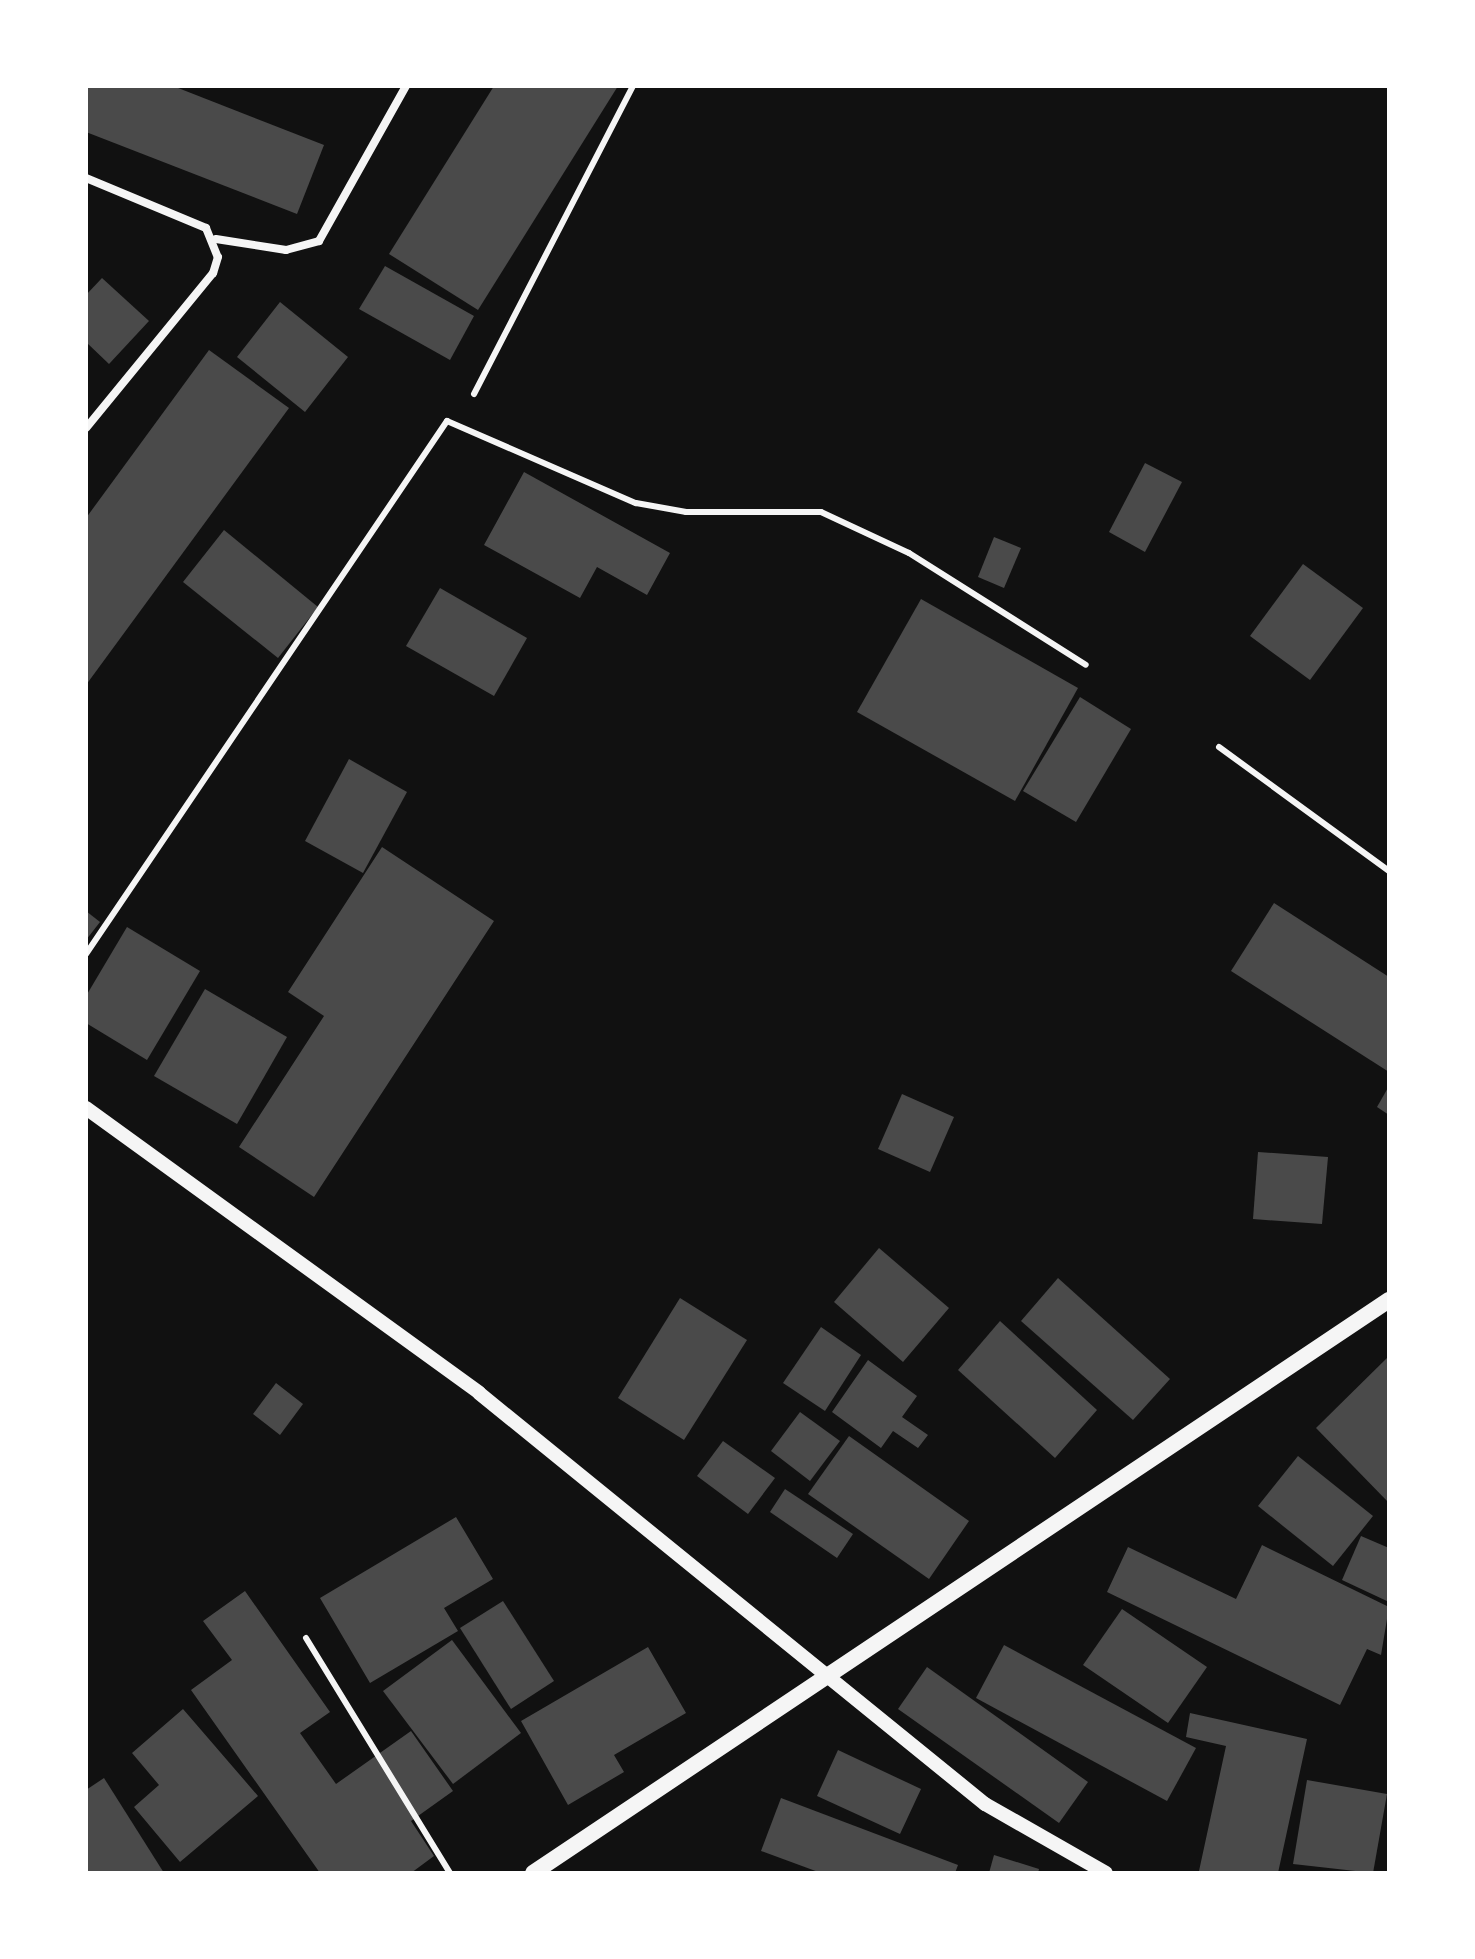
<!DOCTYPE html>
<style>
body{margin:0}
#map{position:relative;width:1475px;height:1959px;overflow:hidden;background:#111;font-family:"Work Sans",sans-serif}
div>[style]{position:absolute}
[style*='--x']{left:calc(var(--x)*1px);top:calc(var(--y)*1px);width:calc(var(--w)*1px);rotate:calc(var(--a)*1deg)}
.building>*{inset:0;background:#4a4a4a}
.service>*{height:6px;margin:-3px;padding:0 3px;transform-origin:3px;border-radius:3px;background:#f5f5f5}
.minor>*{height:8px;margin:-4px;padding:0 4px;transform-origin:4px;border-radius:4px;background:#f5f5f5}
.tertiary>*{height:14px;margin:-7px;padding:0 7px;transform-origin:7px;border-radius:7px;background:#f5f5f5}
.secondary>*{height:16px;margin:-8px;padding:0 8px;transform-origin:8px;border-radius:8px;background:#f5f5f5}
span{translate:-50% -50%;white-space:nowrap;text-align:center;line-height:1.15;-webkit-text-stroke:6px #fff;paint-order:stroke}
.frame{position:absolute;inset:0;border:88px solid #fff;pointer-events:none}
</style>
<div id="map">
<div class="building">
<i style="clip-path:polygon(86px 86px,173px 86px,324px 145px,297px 214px,86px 132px)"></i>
<i style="clip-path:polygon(494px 86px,618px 86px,478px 310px,389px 254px)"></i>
<i style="clip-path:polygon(385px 266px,474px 316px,450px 360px,359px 309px)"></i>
<i style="clip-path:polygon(102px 278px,149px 321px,109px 364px,86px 342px,86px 295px)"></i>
<i style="clip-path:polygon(280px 302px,348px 357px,305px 412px,237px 357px)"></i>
<i style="clip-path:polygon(209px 350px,289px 408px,86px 685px,86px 518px)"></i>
<i style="clip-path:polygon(1145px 463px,1182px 482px,1145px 552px,1109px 532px)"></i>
<i style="clip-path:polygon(524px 472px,670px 553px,647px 595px,597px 567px,580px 598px,484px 545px)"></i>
<i style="clip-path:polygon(224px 530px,318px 607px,278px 658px,183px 582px)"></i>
<i style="clip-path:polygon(994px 537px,1021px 548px,1004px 588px,978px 577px)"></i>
<i style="clip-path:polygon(1303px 564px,1363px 608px,1310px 680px,1250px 636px)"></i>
<i style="clip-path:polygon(440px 588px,527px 638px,494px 696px,406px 646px)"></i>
<i style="clip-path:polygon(921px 599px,1078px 688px,1015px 801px,857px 712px)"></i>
<i style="clip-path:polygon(1080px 697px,1131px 729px,1076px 822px,1023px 791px)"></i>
<i style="clip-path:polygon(349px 759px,407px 792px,363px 873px,305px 841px)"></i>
<i style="clip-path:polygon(382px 847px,494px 921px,314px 1197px,239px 1147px,324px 1016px,288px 992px)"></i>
<i style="clip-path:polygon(1274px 903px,1389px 977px,1389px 1072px,1231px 971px)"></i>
<i style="clip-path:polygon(86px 911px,100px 922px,86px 940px)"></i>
<i style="clip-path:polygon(127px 927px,200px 971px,147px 1060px,86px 1023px,86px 996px)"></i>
<i style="clip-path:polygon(205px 989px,287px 1037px,237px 1124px,154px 1076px)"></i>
<i style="clip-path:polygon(1389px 1086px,1389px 1115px,1377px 1107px)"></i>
<i style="clip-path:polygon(902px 1094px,954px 1117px,930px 1172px,878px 1149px)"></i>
<i style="clip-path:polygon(1258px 1152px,1328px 1157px,1322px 1224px,1253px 1219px)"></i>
<i style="clip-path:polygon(879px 1248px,949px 1308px,903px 1362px,834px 1302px)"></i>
<i style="clip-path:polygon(1058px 1278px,1170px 1379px,1133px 1420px,1021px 1321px)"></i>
<i style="clip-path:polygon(680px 1298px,747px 1340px,684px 1440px,618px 1398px)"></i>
<i style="clip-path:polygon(1000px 1321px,1097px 1410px,1055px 1458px,958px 1370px)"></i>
<i style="clip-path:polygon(821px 1327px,861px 1355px,825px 1411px,783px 1383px)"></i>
<i style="clip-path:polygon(1389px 1356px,1389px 1503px,1316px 1428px)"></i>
<i style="clip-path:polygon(868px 1360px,917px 1396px,902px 1417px,928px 1435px,918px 1448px,893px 1431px,881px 1448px,832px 1412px)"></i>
<i style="clip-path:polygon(276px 1383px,303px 1404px,280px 1435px,253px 1414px)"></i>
<i style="clip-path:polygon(800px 1412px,840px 1441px,810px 1481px,771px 1451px)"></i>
<i style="clip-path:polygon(849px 1436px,969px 1521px,929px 1579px,808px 1494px)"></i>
<i style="clip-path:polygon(723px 1441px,775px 1478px,748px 1514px,697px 1476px)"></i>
<i style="clip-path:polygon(1298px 1456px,1373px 1516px,1333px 1566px,1258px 1506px)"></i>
<i style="clip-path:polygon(785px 1489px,853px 1534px,837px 1558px,770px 1512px)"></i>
<i style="clip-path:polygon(456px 1517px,493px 1579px,444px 1608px,458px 1631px,370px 1683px,320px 1598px)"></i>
<i style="clip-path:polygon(1361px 1536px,1389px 1548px,1389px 1602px,1342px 1580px)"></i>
<i style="clip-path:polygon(1262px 1545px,1389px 1607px,1381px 1655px,1367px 1649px,1340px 1705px,1107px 1592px,1128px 1547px,1236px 1599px)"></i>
<i style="clip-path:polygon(245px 1591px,330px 1712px,300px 1733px,336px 1784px,411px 1731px,453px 1791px,411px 1821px,434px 1856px,411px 1873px,320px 1873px,191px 1690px,232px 1660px,203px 1621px)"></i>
<i style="clip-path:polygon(503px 1601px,554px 1681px,511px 1709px,460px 1628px)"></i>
<i style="clip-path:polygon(1122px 1609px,1207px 1667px,1168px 1723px,1083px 1665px)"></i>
<i style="clip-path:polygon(452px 1640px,521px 1733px,453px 1784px,383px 1691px)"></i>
<i style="clip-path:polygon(1004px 1645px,1196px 1748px,1167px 1801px,976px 1698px)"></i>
<i style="clip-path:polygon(648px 1647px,686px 1713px,614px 1755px,624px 1772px,568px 1805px,521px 1721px)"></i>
<i style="clip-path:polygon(927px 1667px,1088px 1782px,1059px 1823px,898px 1709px)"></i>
<i style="clip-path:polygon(183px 1709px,258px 1796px,180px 1862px,134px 1807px,159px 1785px,132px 1753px)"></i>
<i style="clip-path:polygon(1190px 1713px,1307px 1739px,1278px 1873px,1199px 1871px,1226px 1746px,1186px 1737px)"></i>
<i style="clip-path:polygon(838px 1750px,921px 1789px,900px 1834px,817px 1796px)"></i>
<i style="clip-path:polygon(104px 1778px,164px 1873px,86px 1873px,86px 1790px)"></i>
<i style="clip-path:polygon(1307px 1780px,1387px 1794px,1373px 1873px,1293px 1864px)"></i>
<i style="clip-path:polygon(781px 1798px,958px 1865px,955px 1873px,821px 1873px,761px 1851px)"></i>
<i style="clip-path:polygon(994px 1855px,1039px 1869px,1038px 1873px,989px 1873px)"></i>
</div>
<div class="service">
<i style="--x:474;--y:394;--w:347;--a:-62.7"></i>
<i style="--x:1219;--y:747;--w:210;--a:36.1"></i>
<i style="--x:86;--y:954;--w:644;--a:-55.89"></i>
<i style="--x:447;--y:421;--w:206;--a:23.5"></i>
<i style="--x:636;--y:503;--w:51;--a:10.2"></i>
<i style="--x:686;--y:512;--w:135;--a:0"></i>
<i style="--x:821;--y:512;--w:97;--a:25"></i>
<i style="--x:909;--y:553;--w:209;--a:32.3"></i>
<i style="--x:306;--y:1638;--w:276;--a:58.5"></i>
</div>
<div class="minor">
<i style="--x:86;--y:178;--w:130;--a:22.6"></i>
<i style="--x:206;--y:228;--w:31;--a:68"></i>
<i style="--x:218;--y:257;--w:17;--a:107"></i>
<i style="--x:213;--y:273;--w:200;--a:129.3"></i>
<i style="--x:216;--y:239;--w:71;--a:8.9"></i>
<i style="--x:286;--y:250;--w:34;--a:-15"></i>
<i style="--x:319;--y:241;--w:178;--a:-60.7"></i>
</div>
<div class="tertiary">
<i style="--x:86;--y:1108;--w:485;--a:35.9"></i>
<i style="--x:479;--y:1393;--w:652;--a:39.09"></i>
<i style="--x:985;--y:1804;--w:139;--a:29.7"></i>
</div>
<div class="secondary">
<i style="--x:533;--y:1873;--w:1030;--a:-33.8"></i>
</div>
<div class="frame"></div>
</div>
